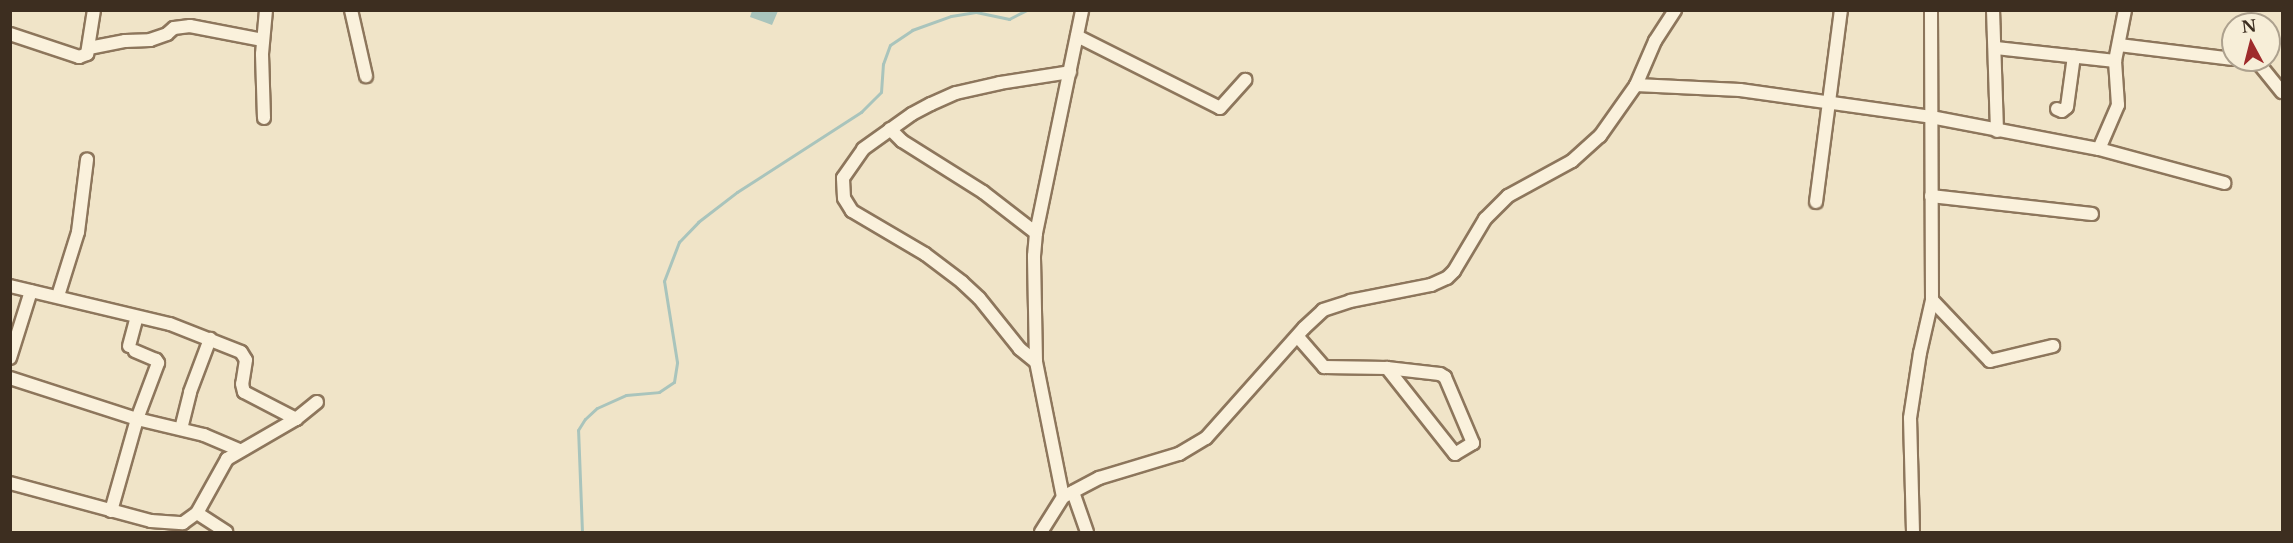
<!DOCTYPE html>
<style>
body{margin:0}
#map{position:relative;width:2293px;height:543px;overflow:hidden;background:#f0e4c8;font-family:"Libre Baskerville",serif}
div>[style]{position:absolute}
[style*='--x']{left:calc(var(--x)*1px);top:calc(var(--y)*1px);width:calc(var(--w)*1px);rotate:calc(var(--a)*1deg)}
.water>*{inset:0;background:#a9c4bc}
.stream>*{height:3px;margin:-1.5px;padding:0 1.5px;transform-origin:1.5px;border-radius:1.5px;background:#a9c4bc}
.roads{filter:drop-shadow(2px 0 #8d765c) drop-shadow(-2px 0 #8d765c) drop-shadow(0 2px #8d765c) drop-shadow(0 -2px #8d765c)}
.minor>*{height:12px;margin:-6px;padding:0 6px;transform-origin:6px;border-radius:6px;background:#faf1dc}
span{translate:-50% -50%;white-space:nowrap;text-align:center;line-height:1.15;-webkit-text-stroke:6px #f7eed8;paint-order:stroke}
.frame{position:absolute;inset:0;border:12px solid #3d2e20;pointer-events:none}
.north{position:absolute;left:2221px;top:12px;width:60px;height:60px;box-sizing:border-box;background:#f7eed8;border:2px solid #ada18e;border-radius:50%;rotate:353deg;font-size:16px;font-weight:700;line-height:24px;text-align:center;color:#3d2e20}
.north::after{content:'';display:block;margin:auto;width:21px;height:27px;background:#9e2a2b;clip-path:polygon(50% 0,100% 100%,50% 72%,0 100%)}
</style>
<div id="map">
<div class="water">
<i style="clip-path:polygon(752px 11px,752px 10px,778px 11px,772px 25px,750px 17px)"></i>
</div>
<div class="stream">
<i style="--x:582;--y:532;--w:102;--a:-92.2"></i>
<i style="--x:578;--y:430;--w:13;--a:-58"></i>
<i style="--x:585;--y:419;--w:16;--a:-43"></i>
<i style="--x:597;--y:408;--w:32;--a:-24"></i>
<i style="--x:626;--y:395;--w:33;--a:-5"></i>
<i style="--x:659;--y:392;--w:18;--a:-34"></i>
<i style="--x:674;--y:382;--w:20;--a:-81"></i>
<i style="--x:677;--y:362;--w:82;--a:-99.1"></i>
<i style="--x:664;--y:281;--w:42;--a:-69"></i>
<i style="--x:679;--y:242;--w:28;--a:-46"></i>
<i style="--x:698;--y:222;--w:49;--a:-37.6"></i>
<i style="--x:737;--y:192;--w:148;--a:-32.8"></i>
<i style="--x:861;--y:112;--w:28;--a:-45"></i>
<i style="--x:881;--y:92;--w:28;--a:-86"></i>
<i style="--x:883;--y:64;--w:20;--a:-70"></i>
<i style="--x:890;--y:45;--w:27;--a:-34"></i>
<i style="--x:912;--y:30;--w:41;--a:-19.7"></i>
<i style="--x:951;--y:16;--w:25;--a:-9"></i>
<i style="--x:976;--y:12;--w:34;--a:12"></i>
<i style="--x:1009;--y:19;--w:20;--a:-27"></i>
</div>
<div class="roads">
<div class="minor">
<i style="--x:351;--y:10;--w:68;--a:77.2"></i>
<i style="--x:1993;--y:10;--w:121;--a:88.1"></i>
<i style="--x:10;--y:34;--w:73;--a:18.4"></i>
<i style="--x:79;--y:57;--w:9;--a:-21"></i>
<i style="--x:87;--y:54;--w:45;--a:-81"></i>
<i style="--x:1077;--y:36;--w:160;--a:26.7"></i>
<i style="--x:1220;--y:108;--w:38;--a:-48"></i>
<i style="--x:2119;--y:45;--w:115;--a:7"></i>
<i style="--x:89;--y:48;--w:37;--a:-11"></i>
<i style="--x:125;--y:41;--w:25;--a:-2"></i>
<i style="--x:150;--y:40;--w:18;--a:-19"></i>
<i style="--x:167;--y:34;--w:9;--a:-41"></i>
<i style="--x:174;--y:28;--w:16;--a:-7"></i>
<i style="--x:190;--y:26;--w:74;--a:10.9"></i>
<i style="--x:1996;--y:48;--w:120;--a:6.2"></i>
<i style="--x:2115;--y:61;--w:52;--a:-78.9"></i>
<i style="--x:2243;--y:60;--w:18;--a:16"></i>
<i style="--x:2260;--y:65;--w:35;--a:51"></i>
<i style="--x:1636;--y:85;--w:104;--a:2.8"></i>
<i style="--x:1740;--y:90;--w:193;--a:8"></i>
<i style="--x:1931;--y:117;--w:171;--a:10.8"></i>
<i style="--x:2099;--y:149;--w:130;--a:15.2"></i>
<i style="--x:2057;--y:109;--w:5;--a:22"></i>
<i style="--x:2062;--y:111;--w:6;--a:-39"></i>
<i style="--x:2067;--y:107;--w:51;--a:-82.2"></i>
<i style="--x:264;--y:118;--w:64;--a:-91.8"></i>
<i style="--x:262;--y:54;--w:44;--a:-84.8"></i>
<i style="--x:890;--y:129;--w:17;--a:45"></i>
<i style="--x:902;--y:141;--w:96;--a:32.2"></i>
<i style="--x:983;--y:192;--w:67;--a:37.7"></i>
<i style="--x:2099;--y:149;--w:48;--a:-66.6"></i>
<i style="--x:2118;--y:105;--w:44;--a:-93.9"></i>
<i style="--x:1931;--y:196;--w:162;--a:6.4"></i>
<i style="--x:1816;--y:202;--w:194;--a:-82.6"></i>
<i style="--x:10;--y:286;--w:164;--a:13.4"></i>
<i style="--x:170;--y:324;--w:76;--a:21.5"></i>
<i style="--x:241;--y:352;--w:9;--a:58"></i>
<i style="--x:246;--y:360;--w:24;--a:99"></i>
<i style="--x:242;--y:384;--w:8;--a:76"></i>
<i style="--x:244;--y:392;--w:59;--a:27.4"></i>
<i style="--x:58;--y:296;--w:67;--a:-72.6"></i>
<i style="--x:78;--y:232;--w:73;--a:-82.9"></i>
<i style="--x:1932;--y:300;--w:84;--a:46.4"></i>
<i style="--x:1990;--y:361;--w:65;--a:-13.4"></i>
<i style="--x:1298;--y:337;--w:40;--a:49"></i>
<i style="--x:1324;--y:367;--w:63;--a:0.9"></i>
<i style="--x:1387;--y:368;--w:53;--a:6.5"></i>
<i style="--x:1440;--y:374;--w:6;--a:31"></i>
<i style="--x:1445;--y:377;--w:72;--a:67"></i>
<i style="--x:1473;--y:443;--w:21;--a:149"></i>
<i style="--x:1455;--y:454;--w:110;--a:-128.3"></i>
<i style="--x:129;--y:346;--w:30;--a:-75"></i>
<i style="--x:10;--y:358;--w:70;--a:-72.6"></i>
<i style="--x:1036;--y:362;--w:21;--a:-141"></i>
<i style="--x:1020;--y:349;--w:65;--a:-128.8"></i>
<i style="--x:979;--y:298;--w:23;--a:-137"></i>
<i style="--x:962;--y:282;--w:46;--a:-142.9"></i>
<i style="--x:925;--y:254;--w:85;--a:-149.5"></i>
<i style="--x:852;--y:211;--w:15;--a:-122"></i>
<i style="--x:844;--y:198;--w:20;--a:-93"></i>
<i style="--x:843;--y:178;--w:35;--a:-55"></i>
<i style="--x:863;--y:149;--w:60;--a:-35.5"></i>
<i style="--x:912;--y:114;--w:21;--a:-28"></i>
<i style="--x:931;--y:104;--w:27;--a:-24"></i>
<i style="--x:956;--y:93;--w:45;--a:-12.8"></i>
<i style="--x:1000;--y:83;--w:71;--a:-8.9"></i>
<i style="--x:10;--y:378;--w:133;--a:17.9"></i>
<i style="--x:137;--y:419;--w:69;--a:13.4"></i>
<i style="--x:204;--y:435;--w:39;--a:23"></i>
<i style="--x:181;--y:429;--w:38;--a:-76"></i>
<i style="--x:190;--y:392;--w:57;--a:-69.3"></i>
<i style="--x:10;--y:483;--w:146;--a:15.1"></i>
<i style="--x:151;--y:521;--w:32;--a:4"></i>
<i style="--x:183;--y:523;--w:17;--a:-36"></i>
<i style="--x:197;--y:513;--w:62;--a:-60.9"></i>
<i style="--x:227;--y:459;--w:80;--a:-30.1"></i>
<i style="--x:296;--y:419;--w:27;--a:-39"></i>
<i style="--x:1073;--y:492;--w:42;--a:70.7"></i>
<i style="--x:1063;--y:497;--w:138;--a:-101.3"></i>
<i style="--x:1036;--y:362;--w:106;--a:-91.1"></i>
<i style="--x:1034;--y:256;--w:23;--a:-85"></i>
<i style="--x:1036;--y:233;--w:228;--a:-78.3"></i>
<i style="--x:111;--y:511;--w:96;--a:-74.2"></i>
<i style="--x:137;--y:419;--w:60;--a:-69.4"></i>
<i style="--x:158;--y:363;--w:4;--a:-124"></i>
<i style="--x:156;--y:360;--w:23;--a:-157"></i>
<i style="--x:197;--y:513;--w:35;--a:33"></i>
<i style="--x:1041;--y:532;--w:41;--a:-57.8"></i>
<i style="--x:1063;--y:497;--w:41;--a:-27.8"></i>
<i style="--x:1099;--y:478;--w:84;--a:-16.7"></i>
<i style="--x:1179;--y:454;--w:31;--a:-31"></i>
<i style="--x:1206;--y:438;--w:147;--a:-48.3"></i>
<i style="--x:1304;--y:328;--w:26;--a:-43"></i>
<i style="--x:1323;--y:310;--w:28;--a:-18"></i>
<i style="--x:1350;--y:301;--w:83;--a:-11.2"></i>
<i style="--x:1431;--y:285;--w:17;--a:-24"></i>
<i style="--x:1447;--y:278;--w:10;--a:-45"></i>
<i style="--x:1454;--y:271;--w:61;--a:-59.2"></i>
<i style="--x:1485;--y:219;--w:33;--a:-45"></i>
<i style="--x:1508;--y:196;--w:73;--a:-28.7"></i>
<i style="--x:1572;--y:161;--w:38;--a:-42"></i>
<i style="--x:1600;--y:136;--w:62;--a:-54.8"></i>
<i style="--x:1636;--y:85;--w:48;--a:-66.6"></i>
<i style="--x:1655;--y:41;--w:37;--a:-57"></i>
<i style="--x:1913;--y:532;--w:114;--a:-91.5"></i>
<i style="--x:1910;--y:418;--w:66;--a:-81.3"></i>
<i style="--x:1920;--y:353;--w:54;--a:-77.2"></i>
<i style="--x:1932;--y:300;--w:290;--a:-90.2"></i>
</div>
</div>
<div class="frame"></div>
<div class="north">N</div>
</div>
